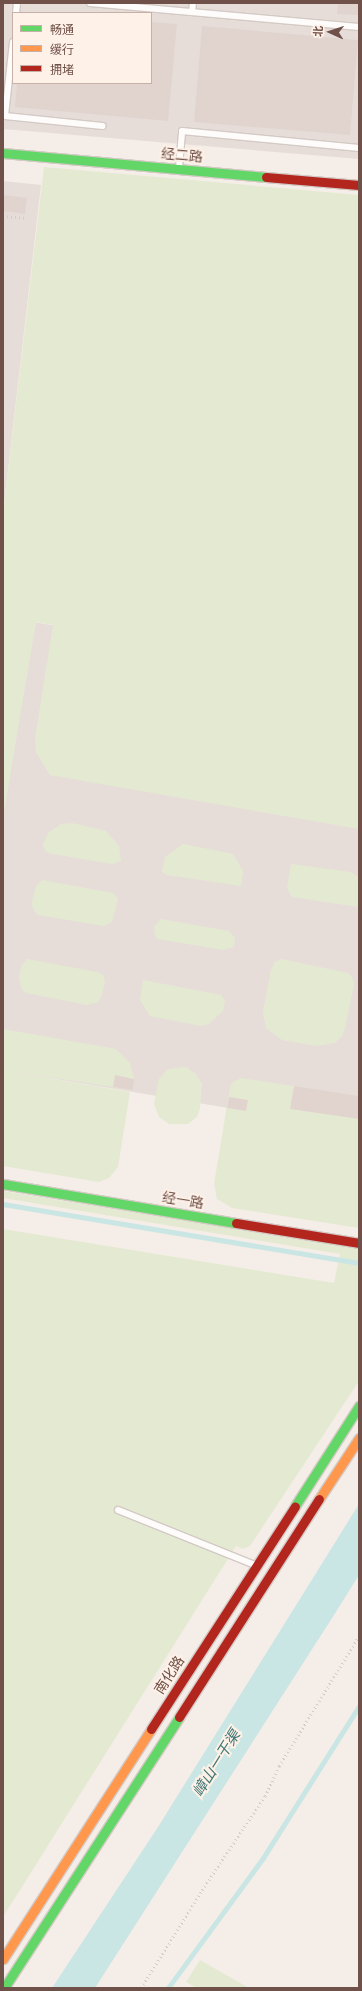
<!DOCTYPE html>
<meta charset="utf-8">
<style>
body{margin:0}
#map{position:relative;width:362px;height:1991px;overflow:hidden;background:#f5ede7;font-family:Helvetica,"Noto Sans SC",sans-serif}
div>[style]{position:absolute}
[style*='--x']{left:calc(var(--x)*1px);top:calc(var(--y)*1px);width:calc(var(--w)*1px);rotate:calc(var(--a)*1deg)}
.industrial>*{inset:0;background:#e6ddd8}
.green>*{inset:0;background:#e4ead2}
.water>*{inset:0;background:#cae6e4}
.stream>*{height:4.5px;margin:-2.25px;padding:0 2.25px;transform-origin:2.25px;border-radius:2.25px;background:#cae6e4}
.building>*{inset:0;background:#e1d4cf}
.path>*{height:2.5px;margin-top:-1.25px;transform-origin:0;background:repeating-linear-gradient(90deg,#d5ccc9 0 1px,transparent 0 4px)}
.roads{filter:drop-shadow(1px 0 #d3c9c5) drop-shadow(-1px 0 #d3c9c5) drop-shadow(0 1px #d3c9c5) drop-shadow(0 -1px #d3c9c5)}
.lane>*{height:6px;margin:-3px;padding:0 3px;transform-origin:3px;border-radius:3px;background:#fefcfb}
.fast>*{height:9px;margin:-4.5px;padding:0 4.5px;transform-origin:4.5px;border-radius:4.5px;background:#63d668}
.slow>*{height:9px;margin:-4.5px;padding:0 4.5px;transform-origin:4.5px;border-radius:4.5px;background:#ff974d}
.jam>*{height:9px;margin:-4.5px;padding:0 4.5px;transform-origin:4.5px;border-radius:4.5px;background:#b3261e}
span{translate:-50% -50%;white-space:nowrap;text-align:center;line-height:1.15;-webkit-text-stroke:4px #fef1e7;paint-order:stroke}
.street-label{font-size:14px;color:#705149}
.water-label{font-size:15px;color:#3f7676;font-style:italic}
.frame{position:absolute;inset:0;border:4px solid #705149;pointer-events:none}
.legend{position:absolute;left:12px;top:12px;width:140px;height:72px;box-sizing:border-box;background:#fef1e7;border:1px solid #c5b1a8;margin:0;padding:5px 7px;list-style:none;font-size:12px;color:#705149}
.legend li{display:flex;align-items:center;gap:8px;height:20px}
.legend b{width:20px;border:1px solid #c5b1a8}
.north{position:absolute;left:310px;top:12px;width:40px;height:40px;-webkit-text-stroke:3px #fef1e7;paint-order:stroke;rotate:273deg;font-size:11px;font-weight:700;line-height:16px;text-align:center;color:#705149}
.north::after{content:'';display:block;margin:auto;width:14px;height:18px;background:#705149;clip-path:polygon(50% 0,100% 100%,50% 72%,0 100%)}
</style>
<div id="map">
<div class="industrial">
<i style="clip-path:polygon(evenodd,3px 3px,359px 3px,359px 159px,3px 129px,3px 3px,13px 13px,151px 13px,151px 83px,13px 83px,13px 13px)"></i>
<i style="clip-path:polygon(3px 181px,41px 185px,3px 513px)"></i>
<i style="clip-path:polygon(3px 617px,359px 676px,359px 1130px,3px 1070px)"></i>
</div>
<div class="green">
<i style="clip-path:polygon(44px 167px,359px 195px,359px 829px,50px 775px,36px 752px,35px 739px,53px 625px,36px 622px,3px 818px,3px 513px)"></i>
<i style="clip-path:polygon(72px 823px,106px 831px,119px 846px,121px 861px,112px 864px,48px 853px,45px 850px,43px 845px,48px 833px,61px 824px)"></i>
<i style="clip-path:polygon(183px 844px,233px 854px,243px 871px,241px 886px,167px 875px,162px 872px,165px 857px)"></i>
<i style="clip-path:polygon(291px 864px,350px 872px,359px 877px,359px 907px,292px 897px,287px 888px)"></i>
<i style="clip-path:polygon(42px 880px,113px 893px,118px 899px,112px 922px,104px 926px,38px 915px,33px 909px,32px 902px,36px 886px)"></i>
<i style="clip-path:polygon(161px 919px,229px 931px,235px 938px,234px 947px,223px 950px,158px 939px,155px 936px,154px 927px)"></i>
<i style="clip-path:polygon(27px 959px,97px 972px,103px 975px,105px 982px,101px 997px,98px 1002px,87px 1005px,27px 993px,22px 990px,19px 979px,21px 967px)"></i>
<i style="clip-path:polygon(281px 959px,348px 973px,352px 977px,354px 984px,345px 1028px,342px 1036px,335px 1043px,317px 1046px,282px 1040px,266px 1028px,263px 1012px,271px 970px,275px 962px)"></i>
<i style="clip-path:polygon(143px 980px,221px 995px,225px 1001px,223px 1011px,209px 1024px,202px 1026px,150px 1016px,140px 1000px)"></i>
<i style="clip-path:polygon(3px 1029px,116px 1049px,130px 1063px,134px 1079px,133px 1090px,3px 1070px)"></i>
<i style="clip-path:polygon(186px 1067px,196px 1074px,202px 1084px,200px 1108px,197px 1117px,188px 1124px,169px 1124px,159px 1117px,154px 1104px,159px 1079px,168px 1069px)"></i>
<i style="clip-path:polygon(3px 1070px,130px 1092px,118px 1167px,109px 1178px,99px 1182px,3px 1166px)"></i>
<i style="clip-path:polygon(241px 1078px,359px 1096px,359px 1228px,232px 1208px,217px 1199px,214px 1184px,230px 1087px,232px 1083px)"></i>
<i style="clip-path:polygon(3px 1191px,359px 1249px,359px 1381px,250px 1546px,243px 1549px,236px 1546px,3px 1917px,3px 1229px,334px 1283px,340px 1254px,3px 1198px)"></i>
<i style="clip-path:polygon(200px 1960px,249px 1988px,250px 1988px,197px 1988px,186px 1982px)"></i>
</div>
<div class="water">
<i style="clip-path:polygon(359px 1504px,359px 1575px,334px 1615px,95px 1988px,52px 1988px,158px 1827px)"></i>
</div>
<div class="stream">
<i style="--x:3;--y:1204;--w:361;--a:9.4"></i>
<i style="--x:168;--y:1988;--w:161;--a:-53.8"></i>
<i style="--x:263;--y:1858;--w:180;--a:-57.7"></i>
</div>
<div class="building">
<i style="clip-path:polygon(338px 3px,359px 3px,359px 15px,337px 14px)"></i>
<i style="clip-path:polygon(151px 22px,177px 24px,168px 121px,15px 107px,17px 83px,151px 83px)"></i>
<i style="clip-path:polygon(202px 26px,358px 40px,350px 135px,194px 122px)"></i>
<i style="clip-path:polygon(3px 195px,27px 198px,25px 214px,3px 211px)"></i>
<i style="clip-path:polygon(115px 1075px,134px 1079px,133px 1090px,113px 1087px)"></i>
<i style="clip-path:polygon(294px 1086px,359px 1096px,359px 1119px,290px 1109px)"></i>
<i style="clip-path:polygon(229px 1097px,248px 1100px,246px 1111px,227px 1108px)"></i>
</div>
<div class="path">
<i style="--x:3;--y:216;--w:24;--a:5"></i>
<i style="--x:141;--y:1988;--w:115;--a:-58.1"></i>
<i style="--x:202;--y:1890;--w:113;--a:-56.2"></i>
<i style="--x:265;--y:1796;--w:33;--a:-65"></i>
<i style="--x:279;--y:1766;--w:153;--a:-58.4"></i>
</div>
<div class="roads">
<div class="lane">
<i style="--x:90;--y:3;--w:270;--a:5.1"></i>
<i style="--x:192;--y:12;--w:9;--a:-84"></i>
<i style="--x:16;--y:13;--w:10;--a:-84"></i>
<i style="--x:13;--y:42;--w:74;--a:96.2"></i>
<i style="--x:5;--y:116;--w:98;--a:5.9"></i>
<i style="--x:179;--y:167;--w:36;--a:-85"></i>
<i style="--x:182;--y:131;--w:178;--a:5.5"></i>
<i style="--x:118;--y:1510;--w:148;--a:21.9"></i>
</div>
<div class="fast">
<i style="--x:3;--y:153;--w:264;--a:5.2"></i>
<i style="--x:3;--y:1184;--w:236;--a:9.5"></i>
<i style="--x:295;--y:1506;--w:119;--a:-57.4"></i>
<i style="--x:4;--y:1988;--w:323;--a:-57.1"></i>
</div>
<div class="slow">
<i style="--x:319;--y:1499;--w:73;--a:-56.7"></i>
<i style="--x:3;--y:1959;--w:274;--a:-57.2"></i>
</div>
<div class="jam">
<i style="--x:266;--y:177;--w:93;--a:4.9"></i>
<i style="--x:236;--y:1223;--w:125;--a:9.2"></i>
<i style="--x:179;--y:1717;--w:259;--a:-57.3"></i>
<i style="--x:151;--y:1729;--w:265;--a:-57.1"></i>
</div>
</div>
<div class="street-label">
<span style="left:182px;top:155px;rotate:5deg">经二路</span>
<span style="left:183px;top:1200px;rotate:9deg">经一路</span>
<span style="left:169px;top:1675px;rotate:-57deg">南化路</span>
</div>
<div class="water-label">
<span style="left:216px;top:1763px;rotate:-58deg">嶂山一干渠</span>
</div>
<div class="frame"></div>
<ul class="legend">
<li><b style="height:5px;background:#63d668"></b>畅通</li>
<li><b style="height:5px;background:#ff974d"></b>缓行</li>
<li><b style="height:5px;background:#b3261e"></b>拥堵</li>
</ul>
<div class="north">北</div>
</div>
